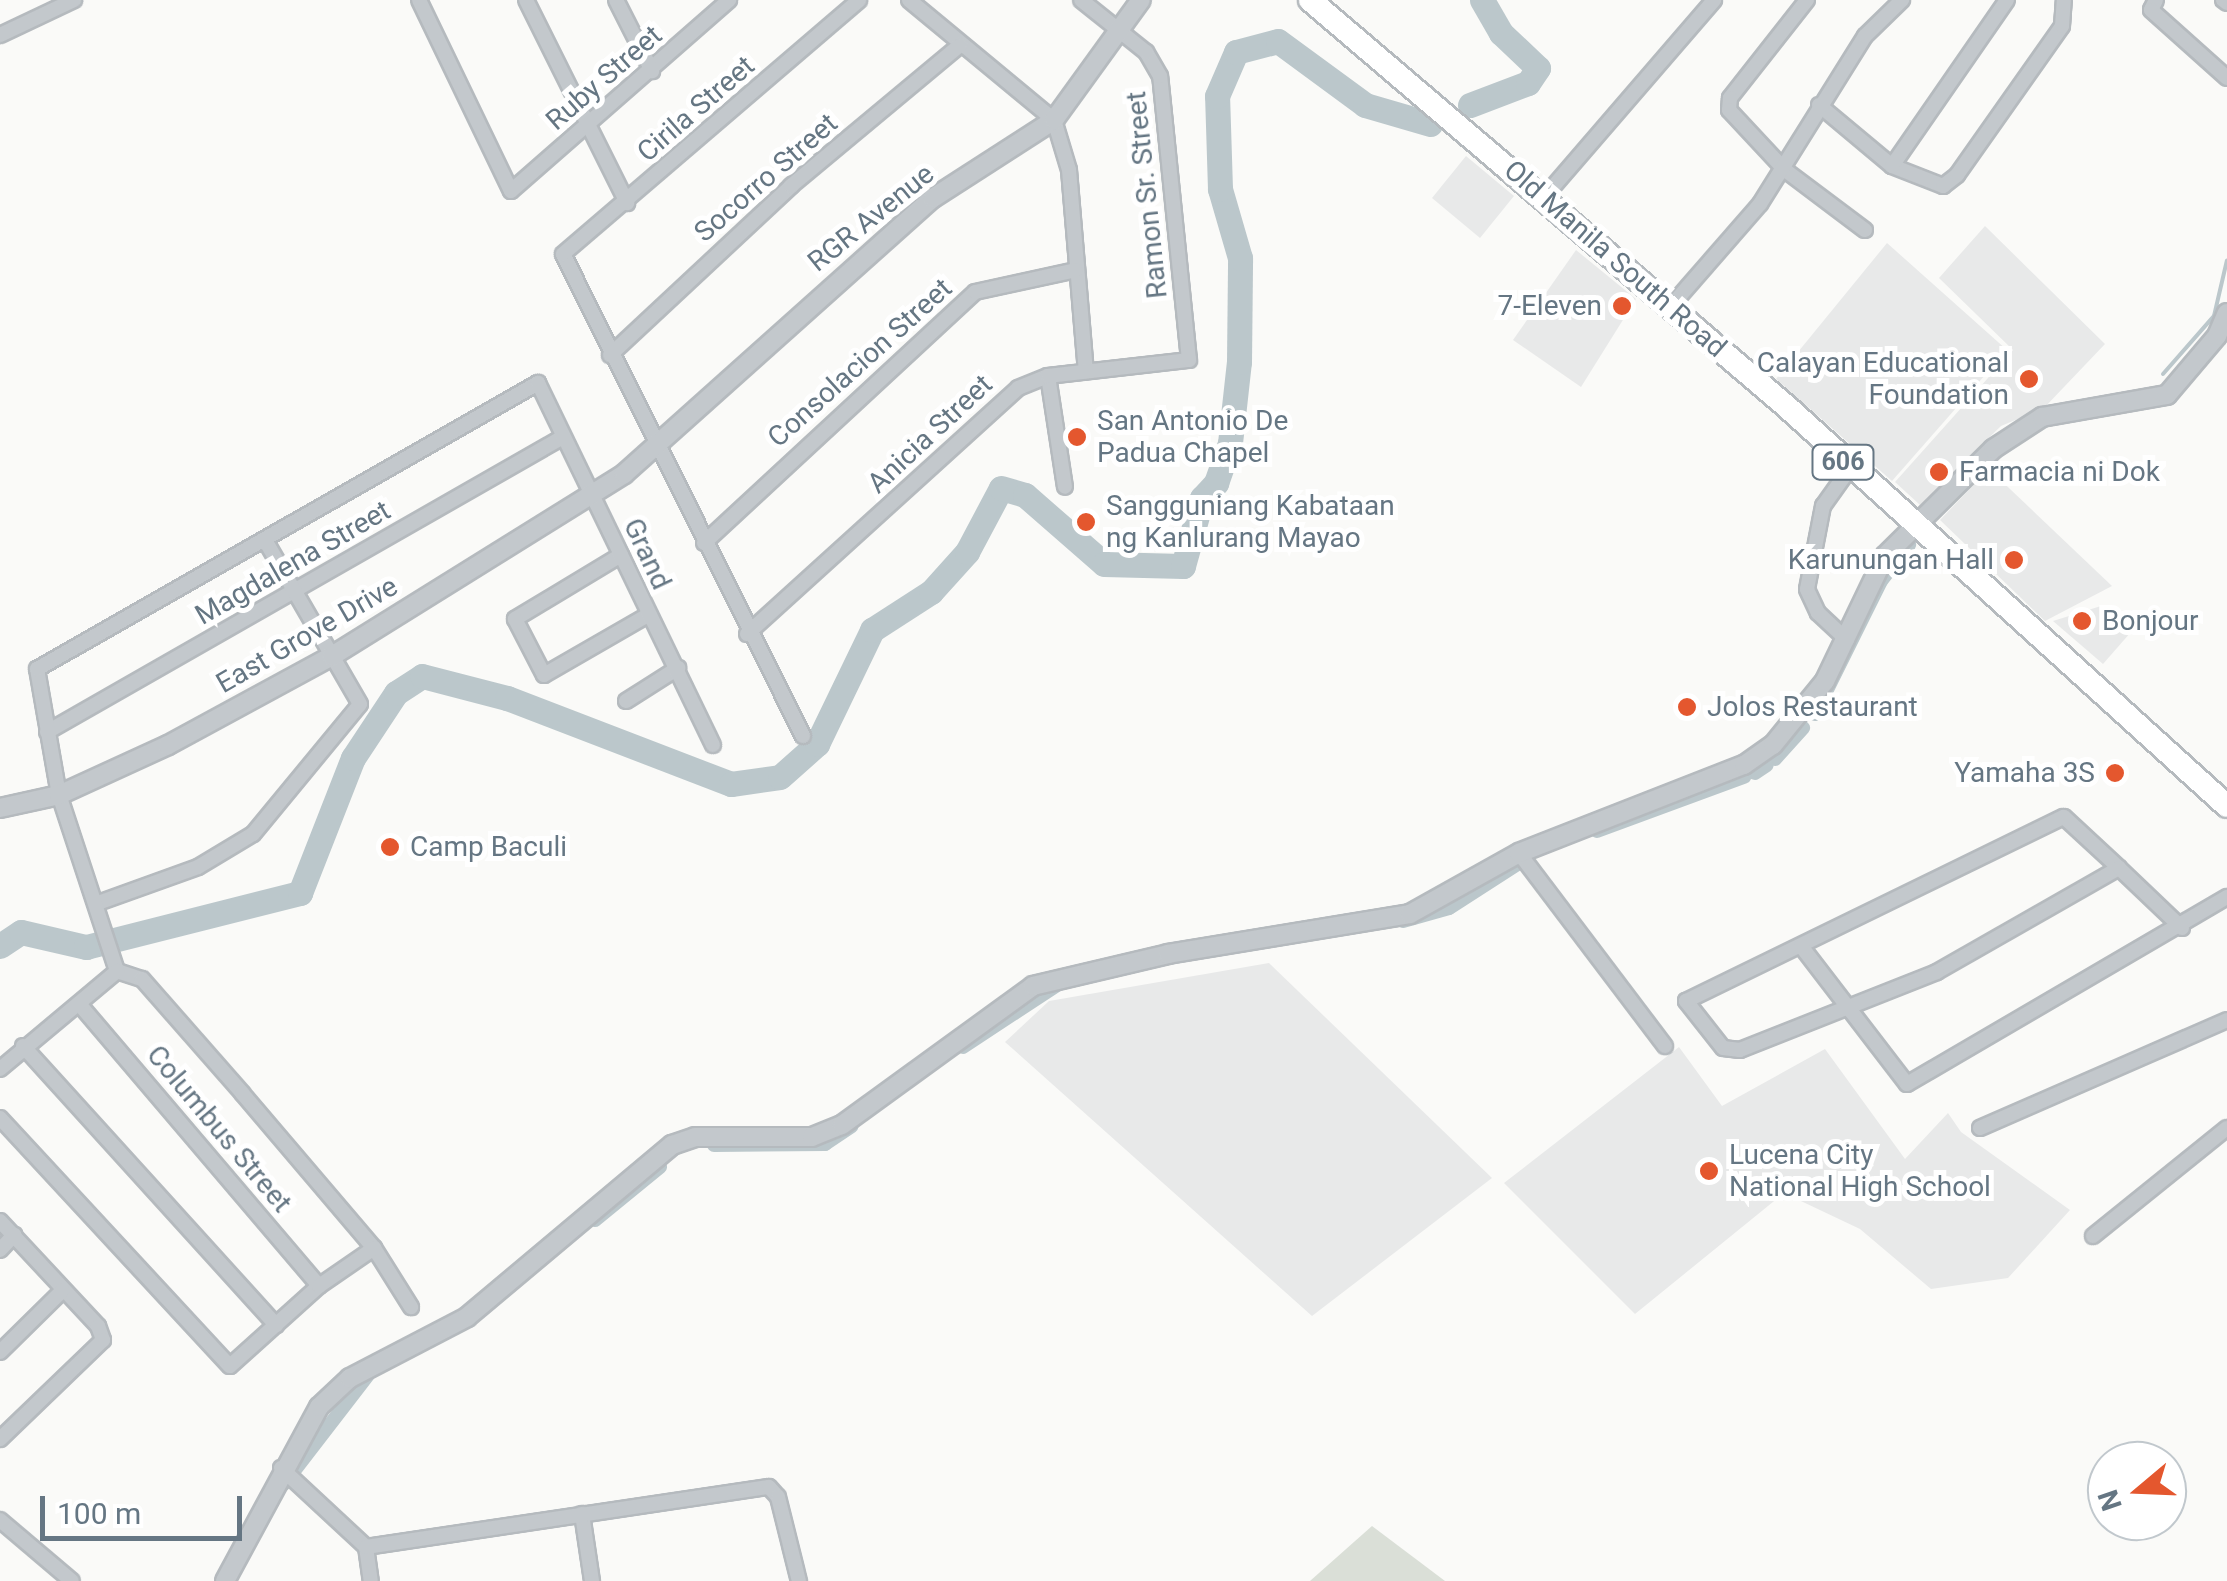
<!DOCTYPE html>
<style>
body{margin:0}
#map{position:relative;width:2227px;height:1581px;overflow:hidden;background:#fafaf8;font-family:Roboto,sans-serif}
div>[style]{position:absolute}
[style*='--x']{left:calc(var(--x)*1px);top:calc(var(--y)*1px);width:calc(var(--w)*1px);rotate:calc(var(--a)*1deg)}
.built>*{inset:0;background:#e8e9e9}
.green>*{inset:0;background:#dadfd7}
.stream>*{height:4px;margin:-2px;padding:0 2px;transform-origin:2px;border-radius:2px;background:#bbc7cb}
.canal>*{height:14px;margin:-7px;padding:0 7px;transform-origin:7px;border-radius:7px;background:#bbc7cb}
.river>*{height:25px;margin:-12.5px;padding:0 12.5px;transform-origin:12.5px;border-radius:12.5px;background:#bbc7cb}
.roads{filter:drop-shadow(2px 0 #b5babe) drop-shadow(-2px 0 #b5babe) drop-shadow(0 2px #b5babe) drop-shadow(0 -2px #b5babe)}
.minor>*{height:14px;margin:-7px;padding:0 7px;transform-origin:7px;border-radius:7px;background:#c3c8cc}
.tertiary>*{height:18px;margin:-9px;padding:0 9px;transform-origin:9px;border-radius:9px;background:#c3c8cc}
.primary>*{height:22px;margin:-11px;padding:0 11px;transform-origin:11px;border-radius:11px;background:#fff}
.dots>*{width:28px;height:28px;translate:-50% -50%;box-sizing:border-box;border:5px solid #fff;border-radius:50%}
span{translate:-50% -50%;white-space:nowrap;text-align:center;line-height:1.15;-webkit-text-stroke:10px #fff;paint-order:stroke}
.shield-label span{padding:2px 8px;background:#fff;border:2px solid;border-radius:8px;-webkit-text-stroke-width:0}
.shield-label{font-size:25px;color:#657683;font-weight:700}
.street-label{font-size:28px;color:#657683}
.poi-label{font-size:28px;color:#657683}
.right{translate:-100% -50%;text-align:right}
.left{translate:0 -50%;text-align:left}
.north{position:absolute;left:2087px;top:1441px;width:100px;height:100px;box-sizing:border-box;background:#fff;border:2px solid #c1c8cd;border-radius:50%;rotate:251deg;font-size:28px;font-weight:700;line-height:40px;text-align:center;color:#657683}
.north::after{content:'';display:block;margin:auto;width:35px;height:45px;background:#e4572e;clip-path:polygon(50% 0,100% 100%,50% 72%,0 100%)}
.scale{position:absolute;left:40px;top:1496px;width:202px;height:45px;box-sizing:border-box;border:5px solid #657683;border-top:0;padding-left:12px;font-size:30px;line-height:35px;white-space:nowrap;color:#657683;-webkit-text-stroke:8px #fff;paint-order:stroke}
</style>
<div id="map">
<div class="built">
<i style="clip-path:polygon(1466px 156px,1514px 196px,1480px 238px,1432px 198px)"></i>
<i style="clip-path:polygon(1985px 226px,2105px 344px,2044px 408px,2001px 426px,1920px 505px,1895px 482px,2013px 350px,1939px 278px)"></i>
<i style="clip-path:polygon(1887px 243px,2007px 350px,1892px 481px,1776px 379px)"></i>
<i style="clip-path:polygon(1576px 250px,1636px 299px,1581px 387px,1513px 340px)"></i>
<i style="clip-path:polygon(1989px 469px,2112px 586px,2045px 621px,1940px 520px)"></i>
<i style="clip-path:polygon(2101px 606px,2131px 632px,2103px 664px,2053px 621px)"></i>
<i style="clip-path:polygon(1269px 963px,1492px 1178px,1312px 1316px,1005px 1042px,1049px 1001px)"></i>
<i style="clip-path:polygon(1679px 1047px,1722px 1106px,1825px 1049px,1905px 1159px,1948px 1113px,1961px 1132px,2070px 1210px,2008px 1278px,1931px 1289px,1860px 1229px,1784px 1193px,1635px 1314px,1504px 1183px)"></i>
</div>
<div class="green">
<i style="clip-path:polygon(1372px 1526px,1445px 1581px,1310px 1581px)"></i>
</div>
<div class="stream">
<i style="--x:2163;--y:374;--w:77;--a:-48.7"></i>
<i style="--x:2214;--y:316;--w:57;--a:-76.9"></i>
</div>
<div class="canal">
<i style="--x:1815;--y:714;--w:148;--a:-63.6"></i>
<i style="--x:1881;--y:581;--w:46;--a:-52.1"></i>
<i style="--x:1775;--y:759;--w:42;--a:-47.9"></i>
<i style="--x:1755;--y:773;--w:14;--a:-34"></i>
<i style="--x:1597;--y:831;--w:157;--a:-20.2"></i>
<i style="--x:1403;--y:921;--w:48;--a:-15.8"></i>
<i style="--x:1449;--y:908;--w:83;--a:-32.7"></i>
<i style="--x:963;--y:1047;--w:113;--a:-33.4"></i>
<i style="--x:714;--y:1145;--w:111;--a:-0.5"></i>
<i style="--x:825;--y:1144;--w:32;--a:-34"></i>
<i style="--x:595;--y:1220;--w:84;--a:-39.2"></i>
<i style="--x:284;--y:1484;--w:138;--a:-52.4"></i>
</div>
<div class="river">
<i style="--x:1470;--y:105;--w:62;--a:-20.8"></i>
<i style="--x:1528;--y:83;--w:18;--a:-56"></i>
<i style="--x:1538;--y:68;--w:51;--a:-136.6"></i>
<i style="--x:1501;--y:33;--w:38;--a:-120"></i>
<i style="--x:0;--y:946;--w:25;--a:-34"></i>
<i style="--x:21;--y:932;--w:67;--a:13"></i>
<i style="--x:86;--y:947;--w:221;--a:-14.2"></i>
<i style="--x:300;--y:893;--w:145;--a:-68.6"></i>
<i style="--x:353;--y:758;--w:78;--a:-56.5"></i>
<i style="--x:396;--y:693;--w:31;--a:-33"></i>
<i style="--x:422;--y:676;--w:88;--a:14.5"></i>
<i style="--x:507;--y:698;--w:240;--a:21"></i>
<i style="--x:731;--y:784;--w:49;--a:-8.1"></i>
<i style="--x:780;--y:777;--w:50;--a:-41.7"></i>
<i style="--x:817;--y:744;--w:127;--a:-64.2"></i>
<i style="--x:872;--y:630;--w:70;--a:-32.8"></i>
<i style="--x:931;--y:592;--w:54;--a:-48"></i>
<i style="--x:967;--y:552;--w:72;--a:-62"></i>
<i style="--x:1001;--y:488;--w:25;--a:16"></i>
<i style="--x:1025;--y:495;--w:105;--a:41.1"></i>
<i style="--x:1104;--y:564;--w:79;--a:1.5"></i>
<i style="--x:1183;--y:566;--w:71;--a:-74.4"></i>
<i style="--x:1202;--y:498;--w:21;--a:-47"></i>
<i style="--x:1216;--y:483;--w:42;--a:-70.7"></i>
<i style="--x:1230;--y:443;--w:81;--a:-83.7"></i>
<i style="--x:1239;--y:362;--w:104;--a:-89.4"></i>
<i style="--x:1240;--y:258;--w:72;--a:-106.2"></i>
<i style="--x:1220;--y:189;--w:93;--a:-91.8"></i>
<i style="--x:1217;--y:96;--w:48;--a:-66.6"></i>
<i style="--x:1236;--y:52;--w:43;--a:-14.7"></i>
<i style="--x:1278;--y:41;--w:108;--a:36.3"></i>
<i style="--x:1365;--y:105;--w:68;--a:16.3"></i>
</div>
<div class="roads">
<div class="minor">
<i style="--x:419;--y:0;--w:212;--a:64.3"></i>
<i style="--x:511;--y:191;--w:290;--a:-41.2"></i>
<i style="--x:526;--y:0;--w:227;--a:63.5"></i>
<i style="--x:616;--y:0;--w:80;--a:63.1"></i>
<i style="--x:909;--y:0;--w:188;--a:39.6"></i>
<i style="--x:1054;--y:120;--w:52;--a:73.3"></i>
<i style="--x:1069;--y:170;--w:202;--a:85.2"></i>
<i style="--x:1807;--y:0;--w:125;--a:128.2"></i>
<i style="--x:1730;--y:98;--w:12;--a:95"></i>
<i style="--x:1729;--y:110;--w:82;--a:47"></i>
<i style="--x:1785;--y:170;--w:100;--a:36.9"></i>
<i style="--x:2156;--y:0;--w:11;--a:117"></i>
<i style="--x:2151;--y:10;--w:102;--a:41.8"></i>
<i style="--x:2223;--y:0;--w:5;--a:37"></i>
<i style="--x:0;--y:35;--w:82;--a:-25.3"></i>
<i style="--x:1819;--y:105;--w:95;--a:39.9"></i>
<i style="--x:1892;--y:166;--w:55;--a:21.4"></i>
<i style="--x:1943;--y:186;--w:18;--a:-38"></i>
<i style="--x:1957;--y:175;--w:182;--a:-54.8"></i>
<i style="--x:2062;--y:26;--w:26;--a:-86"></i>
<i style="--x:1892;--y:166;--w:202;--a:-55.3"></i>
<i style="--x:1545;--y:196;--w:259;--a:-49.2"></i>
<i style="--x:1671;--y:306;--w:135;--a:-48.9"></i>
<i style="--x:1760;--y:204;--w:198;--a:-58"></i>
<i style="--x:1865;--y:36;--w:52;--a:-44.2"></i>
<i style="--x:610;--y:355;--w:248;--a:-43"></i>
<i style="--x:791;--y:186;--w:220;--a:-39.8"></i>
<i style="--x:1048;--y:376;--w:112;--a:81.3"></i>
<i style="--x:704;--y:543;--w:369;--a:-42.8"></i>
<i style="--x:975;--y:292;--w:103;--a:-12.3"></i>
<i style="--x:621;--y:555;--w:124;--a:148.9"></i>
<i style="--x:515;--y:619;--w:63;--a:62.6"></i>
<i style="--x:544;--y:675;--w:120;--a:-30"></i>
<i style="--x:747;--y:634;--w:366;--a:-42.2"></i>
<i style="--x:1018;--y:388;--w:32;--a:-22"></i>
<i style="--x:1048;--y:376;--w:142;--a:-6.5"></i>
<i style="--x:1189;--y:360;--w:285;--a:-95.8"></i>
<i style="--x:1160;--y:76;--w:28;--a:-120"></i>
<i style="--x:1146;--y:52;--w:83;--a:-141.3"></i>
<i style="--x:1847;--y:640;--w:40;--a:-137"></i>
<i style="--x:1818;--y:613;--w:26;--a:-115"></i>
<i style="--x:1807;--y:589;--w:85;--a:-79.1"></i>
<i style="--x:1823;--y:506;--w:47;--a:-54.6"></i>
<i style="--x:626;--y:701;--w:62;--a:-32.4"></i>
<i style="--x:47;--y:732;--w:594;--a:-29.76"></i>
<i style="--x:803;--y:736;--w:538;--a:-116.47"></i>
<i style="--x:563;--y:254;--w:390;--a:-40.6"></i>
<i style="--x:1519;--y:853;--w:242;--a:52.9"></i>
<i style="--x:2119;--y:868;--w:210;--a:150.3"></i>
<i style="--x:1937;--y:972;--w:212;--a:158.4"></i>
<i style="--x:1740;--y:1050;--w:17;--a:-173"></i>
<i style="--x:1723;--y:1048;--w:60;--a:-128.2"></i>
<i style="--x:1686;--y:1001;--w:420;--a:-26"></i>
<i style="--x:2064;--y:817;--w:75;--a:42.8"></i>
<i style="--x:2119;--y:868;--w:87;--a:43.6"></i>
<i style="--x:98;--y:903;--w:106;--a:-19.8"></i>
<i style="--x:198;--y:867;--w:64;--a:-31"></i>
<i style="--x:253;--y:834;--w:168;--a:-50.5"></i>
<i style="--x:360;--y:704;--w:190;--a:-120.1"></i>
<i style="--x:1801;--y:946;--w:174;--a:52.5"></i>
<i style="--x:1907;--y:1084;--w:371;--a:-30.3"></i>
<i style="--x:117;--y:971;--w:185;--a:-108.2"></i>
<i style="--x:59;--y:795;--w:128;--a:-99.9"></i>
<i style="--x:37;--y:669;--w:577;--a:-29.72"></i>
<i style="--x:538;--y:383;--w:402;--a:64.2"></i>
<i style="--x:117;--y:971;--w:26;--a:18"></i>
<i style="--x:142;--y:979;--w:152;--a:48.7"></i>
<i style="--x:242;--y:1093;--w:204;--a:49.6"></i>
<i style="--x:374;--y:1248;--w:70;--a:57.9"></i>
<i style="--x:80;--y:1005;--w:369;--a:49.6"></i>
<i style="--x:23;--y:1046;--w:377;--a:47.8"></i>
<i style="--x:0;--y:1069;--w:153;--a:-39.9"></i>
<i style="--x:0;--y:1118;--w:338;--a:47.2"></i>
<i style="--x:230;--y:1366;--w:120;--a:-42"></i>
<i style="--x:319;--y:1286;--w:67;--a:-34.6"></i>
<i style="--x:1980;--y:1128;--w:270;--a:-23.6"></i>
<i style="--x:0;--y:1221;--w:144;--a:47"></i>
<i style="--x:98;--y:1326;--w:15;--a:70"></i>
<i style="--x:103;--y:1340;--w:143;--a:136.1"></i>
<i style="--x:2093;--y:1236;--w:172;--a:-38.9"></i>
<i style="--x:0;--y:1250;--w:21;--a:-47"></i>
<i style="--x:0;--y:1352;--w:88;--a:-44.5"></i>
<i style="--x:281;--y:1468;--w:116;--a:42.9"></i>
<i style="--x:366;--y:1547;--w:34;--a:82"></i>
<i style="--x:582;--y:1514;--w:68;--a:81.5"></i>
<i style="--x:0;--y:1520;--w:94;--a:40.3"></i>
<i style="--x:366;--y:1547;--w:407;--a:-8.5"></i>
<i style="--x:769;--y:1487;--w:13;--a:48"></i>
<i style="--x:778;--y:1497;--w:87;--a:76"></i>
</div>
<div class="tertiary">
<i style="--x:0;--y:808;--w:60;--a:-12.4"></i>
<i style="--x:59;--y:795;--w:120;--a:-24.6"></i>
<i style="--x:168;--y:745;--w:187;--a:-28.5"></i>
<i style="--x:332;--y:656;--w:344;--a:-31.9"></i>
<i style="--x:624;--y:474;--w:414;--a:-41.8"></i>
<i style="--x:933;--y:198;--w:144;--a:-32.8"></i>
<i style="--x:1054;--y:120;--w:148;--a:-54.1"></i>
<i style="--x:225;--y:1581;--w:198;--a:-61.6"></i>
<i style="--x:319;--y:1407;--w:42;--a:-43.1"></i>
<i style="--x:350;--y:1378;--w:132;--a:-27.5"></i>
<i style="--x:467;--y:1317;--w:268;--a:-40"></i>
<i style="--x:672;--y:1145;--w:24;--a:-19"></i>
<i style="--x:695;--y:1137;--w:117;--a:0"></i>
<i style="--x:812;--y:1137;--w:32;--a:-22"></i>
<i style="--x:842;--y:1125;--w:236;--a:-36"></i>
<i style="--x:1033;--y:986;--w:139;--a:-13.3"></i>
<i style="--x:1168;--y:954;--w:245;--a:-9.4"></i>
<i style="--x:1410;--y:914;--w:125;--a:-29.2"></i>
<i style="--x:1519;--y:853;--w:242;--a:-21.4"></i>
<i style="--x:1744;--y:765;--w:35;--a:-35"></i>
<i style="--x:1773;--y:745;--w:82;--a:-50.9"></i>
<i style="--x:1825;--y:681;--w:139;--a:-64.4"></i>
<i style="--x:1885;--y:556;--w:152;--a:-44.7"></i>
<i style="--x:1993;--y:449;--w:59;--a:-33.1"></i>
<i style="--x:2042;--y:417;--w:127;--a:-10"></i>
<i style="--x:2167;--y:395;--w:77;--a:-49.7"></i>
<i style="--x:2217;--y:336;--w:25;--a:-67"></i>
</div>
<div class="primary">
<i style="--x:1310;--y:0;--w:626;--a:40.46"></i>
<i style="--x:1786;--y:406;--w:595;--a:42.21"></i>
</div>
</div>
<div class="dots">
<i style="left:1622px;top:306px;background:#e4572e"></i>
<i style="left:2029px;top:379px;background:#e4572e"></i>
<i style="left:1077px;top:437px;background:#e4572e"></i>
<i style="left:1939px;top:472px;background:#e4572e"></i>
<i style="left:1086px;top:522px;background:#e4572e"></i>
<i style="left:2014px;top:560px;background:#e4572e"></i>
<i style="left:2082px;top:621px;background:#e4572e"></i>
<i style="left:1687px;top:707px;background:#e4572e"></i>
<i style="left:2115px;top:773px;background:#e4572e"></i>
<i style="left:390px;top:847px;background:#e4572e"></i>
<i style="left:1709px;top:1171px;background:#e4572e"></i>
</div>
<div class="shield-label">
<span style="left:1843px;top:462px">606</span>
</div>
<div class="street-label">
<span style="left:604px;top:78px;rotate:-41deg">Ruby Street</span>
<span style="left:696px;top:109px;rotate:-41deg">Cirila Street</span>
<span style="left:766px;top:178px;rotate:-41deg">Socorro Street</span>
<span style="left:1147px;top:195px;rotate:-96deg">Ramon Sr. Street</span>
<span style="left:871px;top:218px;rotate:-39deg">RGR Avenue</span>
<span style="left:1615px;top:259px;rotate:41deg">Old Manila South Road</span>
<span style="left:860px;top:363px;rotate:-42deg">Consolacion Street</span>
<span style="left:930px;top:434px;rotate:-43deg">Anicia Street</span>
<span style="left:647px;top:554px;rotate:65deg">Grand</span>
<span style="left:293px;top:563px;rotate:-30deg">Magdalena Street</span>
<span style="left:307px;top:635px;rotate:-30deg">East Grove Drive</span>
<span style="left:219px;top:1129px;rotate:50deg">Columbus Street</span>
</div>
<div class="poi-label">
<span class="right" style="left:1602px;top:306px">7-Eleven</span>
<span class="right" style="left:2009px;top:379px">Calayan Educational<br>Foundation</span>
<span class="left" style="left:1097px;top:437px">San Antonio De<br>Padua Chapel</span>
<span class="left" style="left:1959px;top:472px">Farmacia ni Dok</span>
<span class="left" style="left:1106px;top:522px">Sangguniang Kabataan<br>ng Kanlurang Mayao</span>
<span class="right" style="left:1994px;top:560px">Karunungan Hall</span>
<span class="left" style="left:2102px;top:621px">Bonjour</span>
<span class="left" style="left:1707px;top:707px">Jolos Restaurant</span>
<span class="right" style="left:2095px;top:773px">Yamaha 3S</span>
<span class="left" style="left:410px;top:847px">Camp Baculi</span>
<span class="left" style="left:1729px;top:1171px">Lucena City<br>National High School</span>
</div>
<div class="north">N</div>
<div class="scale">100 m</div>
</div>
